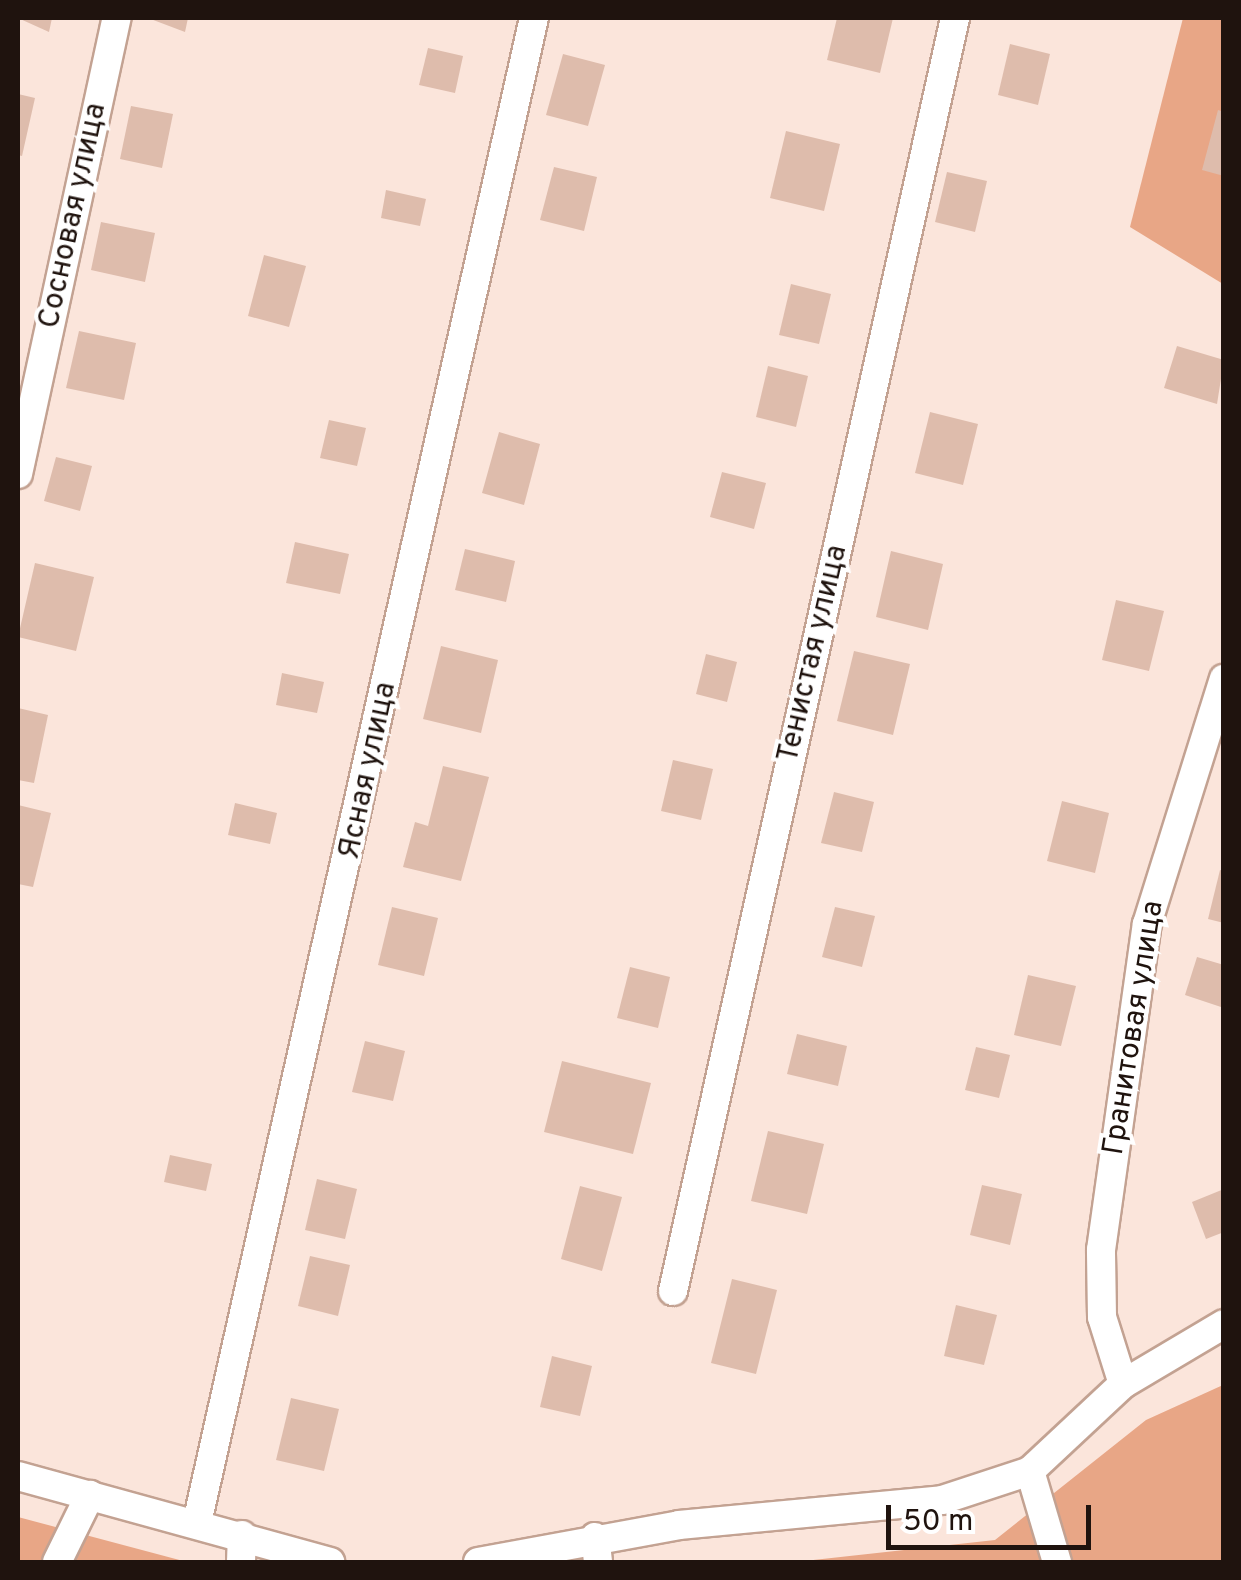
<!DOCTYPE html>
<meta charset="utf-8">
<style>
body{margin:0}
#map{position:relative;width:1241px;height:1580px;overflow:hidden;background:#fbe5db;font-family:Overpass,sans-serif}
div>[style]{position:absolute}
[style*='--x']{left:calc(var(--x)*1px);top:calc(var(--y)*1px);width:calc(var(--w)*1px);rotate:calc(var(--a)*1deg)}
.green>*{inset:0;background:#e8a686}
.building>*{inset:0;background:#debcac}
.roads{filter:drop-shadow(2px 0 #c3a292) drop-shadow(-2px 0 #c3a292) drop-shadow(0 2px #c3a292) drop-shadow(0 -2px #c3a292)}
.minor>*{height:28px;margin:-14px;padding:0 14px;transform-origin:14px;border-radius:14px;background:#fff}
span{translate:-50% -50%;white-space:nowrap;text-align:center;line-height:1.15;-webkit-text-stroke:8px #fff;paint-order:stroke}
.street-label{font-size:30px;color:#1f130e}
.frame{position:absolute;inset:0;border:20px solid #1f130e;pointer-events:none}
.scale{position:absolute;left:886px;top:1505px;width:205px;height:45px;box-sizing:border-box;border:5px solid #1f130e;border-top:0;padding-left:12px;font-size:30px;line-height:35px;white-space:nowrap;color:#1f130e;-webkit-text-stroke:8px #fff;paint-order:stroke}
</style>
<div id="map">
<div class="green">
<i style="clip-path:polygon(1183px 18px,1223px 18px,1223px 284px,1130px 227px)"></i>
<i style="clip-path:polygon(1223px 1385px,1223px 1562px,795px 1562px,995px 1540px,1146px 1420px)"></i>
<i style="clip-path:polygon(18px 1517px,187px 1562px,18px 1562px)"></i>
</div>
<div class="building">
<i style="clip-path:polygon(18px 18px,52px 18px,49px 32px)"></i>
<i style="clip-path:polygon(148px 18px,188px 18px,185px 32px)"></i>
<i style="clip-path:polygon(837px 18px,893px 18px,880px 73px,827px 60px)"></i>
<i style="clip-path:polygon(1010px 44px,1050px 54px,1038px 105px,998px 95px)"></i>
<i style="clip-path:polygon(428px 48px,463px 56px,455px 93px,419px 85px)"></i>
<i style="clip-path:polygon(563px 54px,605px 65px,588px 126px,546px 115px)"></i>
<i style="clip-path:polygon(18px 94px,35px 98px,22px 156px,18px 155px)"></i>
<i style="clip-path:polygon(131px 106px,173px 114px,162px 168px,120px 159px)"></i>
<i style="clip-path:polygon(1218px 110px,1224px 112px,1224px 176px,1202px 170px)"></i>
<i style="clip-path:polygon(786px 131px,840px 144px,824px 211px,770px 198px)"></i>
<i style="clip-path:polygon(554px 167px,597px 177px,584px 231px,540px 220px)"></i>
<i style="clip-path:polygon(947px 172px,987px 181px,975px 232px,935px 222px)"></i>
<i style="clip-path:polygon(386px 190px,426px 199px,420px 226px,381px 218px)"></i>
<i style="clip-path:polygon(101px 222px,155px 233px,145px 282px,91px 270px)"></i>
<i style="clip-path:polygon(264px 255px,306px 266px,289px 327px,248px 316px)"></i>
<i style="clip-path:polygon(791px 284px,831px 294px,819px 344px,779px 335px)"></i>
<i style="clip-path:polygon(79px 331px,136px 343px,124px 400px,66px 388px)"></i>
<i style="clip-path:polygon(1177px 346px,1224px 360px,1217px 404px,1164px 388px)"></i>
<i style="clip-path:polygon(768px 366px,808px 376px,796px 427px,756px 417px)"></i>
<i style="clip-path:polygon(930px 412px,978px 424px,963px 485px,915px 473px)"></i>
<i style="clip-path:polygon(329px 420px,366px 428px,357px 466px,320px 458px)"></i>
<i style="clip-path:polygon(499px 432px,540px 444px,524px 505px,482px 493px)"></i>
<i style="clip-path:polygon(56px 457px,92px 466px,80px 511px,44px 501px)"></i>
<i style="clip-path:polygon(722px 472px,766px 483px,754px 529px,710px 517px)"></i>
<i style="clip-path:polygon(295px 542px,349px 554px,340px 594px,286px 583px)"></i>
<i style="clip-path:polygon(465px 549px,515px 561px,506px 602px,455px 590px)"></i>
<i style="clip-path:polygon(891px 551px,943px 564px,928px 630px,876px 617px)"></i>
<i style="clip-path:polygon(35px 563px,94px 577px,76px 651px,18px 637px)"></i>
<i style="clip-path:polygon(1116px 600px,1164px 611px,1149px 671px,1102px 660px)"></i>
<i style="clip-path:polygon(441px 646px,498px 660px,481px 733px,423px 719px)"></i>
<i style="clip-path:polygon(854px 651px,910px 664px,893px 735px,837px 721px)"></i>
<i style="clip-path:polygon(706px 654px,737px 662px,727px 702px,696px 694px)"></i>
<i style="clip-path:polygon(282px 673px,324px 682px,317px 713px,276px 705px)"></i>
<i style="clip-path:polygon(18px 708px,48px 715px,34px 783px,18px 780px)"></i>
<i style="clip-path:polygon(673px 760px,713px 769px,701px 820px,661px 811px)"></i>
<i style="clip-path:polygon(443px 766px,489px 777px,461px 881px,403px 867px,415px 822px,428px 826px)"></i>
<i style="clip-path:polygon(834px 792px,874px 802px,862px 852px,821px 843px)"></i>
<i style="clip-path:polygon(1062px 801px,1109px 813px,1095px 873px,1047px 861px)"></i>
<i style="clip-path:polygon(235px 803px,277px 813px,270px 844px,228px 835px)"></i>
<i style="clip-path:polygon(18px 805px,51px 813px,33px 887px,18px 884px)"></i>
<i style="clip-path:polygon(1220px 870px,1224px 871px,1224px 923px,1208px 919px)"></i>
<i style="clip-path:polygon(392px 907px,438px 918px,424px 976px,378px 965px)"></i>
<i style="clip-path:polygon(835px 907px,875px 916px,862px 967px,822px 957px)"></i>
<i style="clip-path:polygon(1197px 957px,1224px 965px,1224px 1008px,1185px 995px)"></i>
<i style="clip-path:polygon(630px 967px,670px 977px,658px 1028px,617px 1018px)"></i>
<i style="clip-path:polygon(1028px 975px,1076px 986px,1061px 1046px,1014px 1035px)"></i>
<i style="clip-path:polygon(797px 1034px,847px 1046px,838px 1086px,787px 1074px)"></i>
<i style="clip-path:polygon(365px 1041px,405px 1051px,393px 1101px,352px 1092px)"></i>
<i style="clip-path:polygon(976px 1047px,1010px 1055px,999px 1098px,965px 1090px)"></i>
<i style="clip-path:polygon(562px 1061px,651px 1083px,633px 1154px,544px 1132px)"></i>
<i style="clip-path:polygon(768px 1131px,824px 1144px,807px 1214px,751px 1201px)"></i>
<i style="clip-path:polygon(170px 1155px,212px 1164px,206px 1191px,164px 1182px)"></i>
<i style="clip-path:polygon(317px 1179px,357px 1189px,345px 1239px,305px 1230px)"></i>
<i style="clip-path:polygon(982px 1185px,1022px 1194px,1010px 1245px,970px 1235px)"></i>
<i style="clip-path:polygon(580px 1186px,622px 1197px,602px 1271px,561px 1259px)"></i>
<i style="clip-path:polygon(1224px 1189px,1224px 1232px,1206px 1239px,1192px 1202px)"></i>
<i style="clip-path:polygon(310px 1256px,350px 1265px,338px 1316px,298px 1306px)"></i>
<i style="clip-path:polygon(732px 1279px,777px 1290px,756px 1374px,711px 1363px)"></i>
<i style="clip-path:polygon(956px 1305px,997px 1315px,984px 1365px,944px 1356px)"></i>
<i style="clip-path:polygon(552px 1356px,592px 1366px,580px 1416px,540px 1407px)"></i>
<i style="clip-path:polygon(291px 1398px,339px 1409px,324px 1471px,276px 1460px)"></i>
</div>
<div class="roads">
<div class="minor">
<i style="--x:18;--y:474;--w:467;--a:-77.8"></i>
<i style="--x:673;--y:1291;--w:1304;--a:-77.51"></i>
<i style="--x:1123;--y:1384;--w:70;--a:-107.4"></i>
<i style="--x:1102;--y:1317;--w:67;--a:-90.9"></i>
<i style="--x:1101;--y:1250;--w:329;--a:-82"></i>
<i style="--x:1147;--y:924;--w:257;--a:-72.6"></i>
<i style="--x:1030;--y:1471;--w:95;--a:73.5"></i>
<i style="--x:18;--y:1476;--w:324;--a:15.4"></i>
<i style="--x:197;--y:1523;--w:1542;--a:-77.38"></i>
<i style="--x:595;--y:1537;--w:25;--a:83"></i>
<i style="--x:57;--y:1562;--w:75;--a:-63.8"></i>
<i style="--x:241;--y:1562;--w:27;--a:-88"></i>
<i style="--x:478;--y:1562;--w:204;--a:-10.4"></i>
<i style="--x:679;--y:1525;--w:264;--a:-5.4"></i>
<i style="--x:942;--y:1500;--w:93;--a:-18.2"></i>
<i style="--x:1030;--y:1471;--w:127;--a:-43.1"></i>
<i style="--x:1123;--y:1384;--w:117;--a:-30.7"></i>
</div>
</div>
<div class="street-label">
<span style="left:74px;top:216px;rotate:-78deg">Сосновая улица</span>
<span style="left:814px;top:654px;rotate:-77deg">Тенистая улица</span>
<span style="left:369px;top:771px;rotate:-78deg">Ясная улица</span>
<span style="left:1135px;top:1028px;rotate:-81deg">Гранитовая улица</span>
</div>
<div class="frame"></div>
<div class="scale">50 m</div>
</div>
